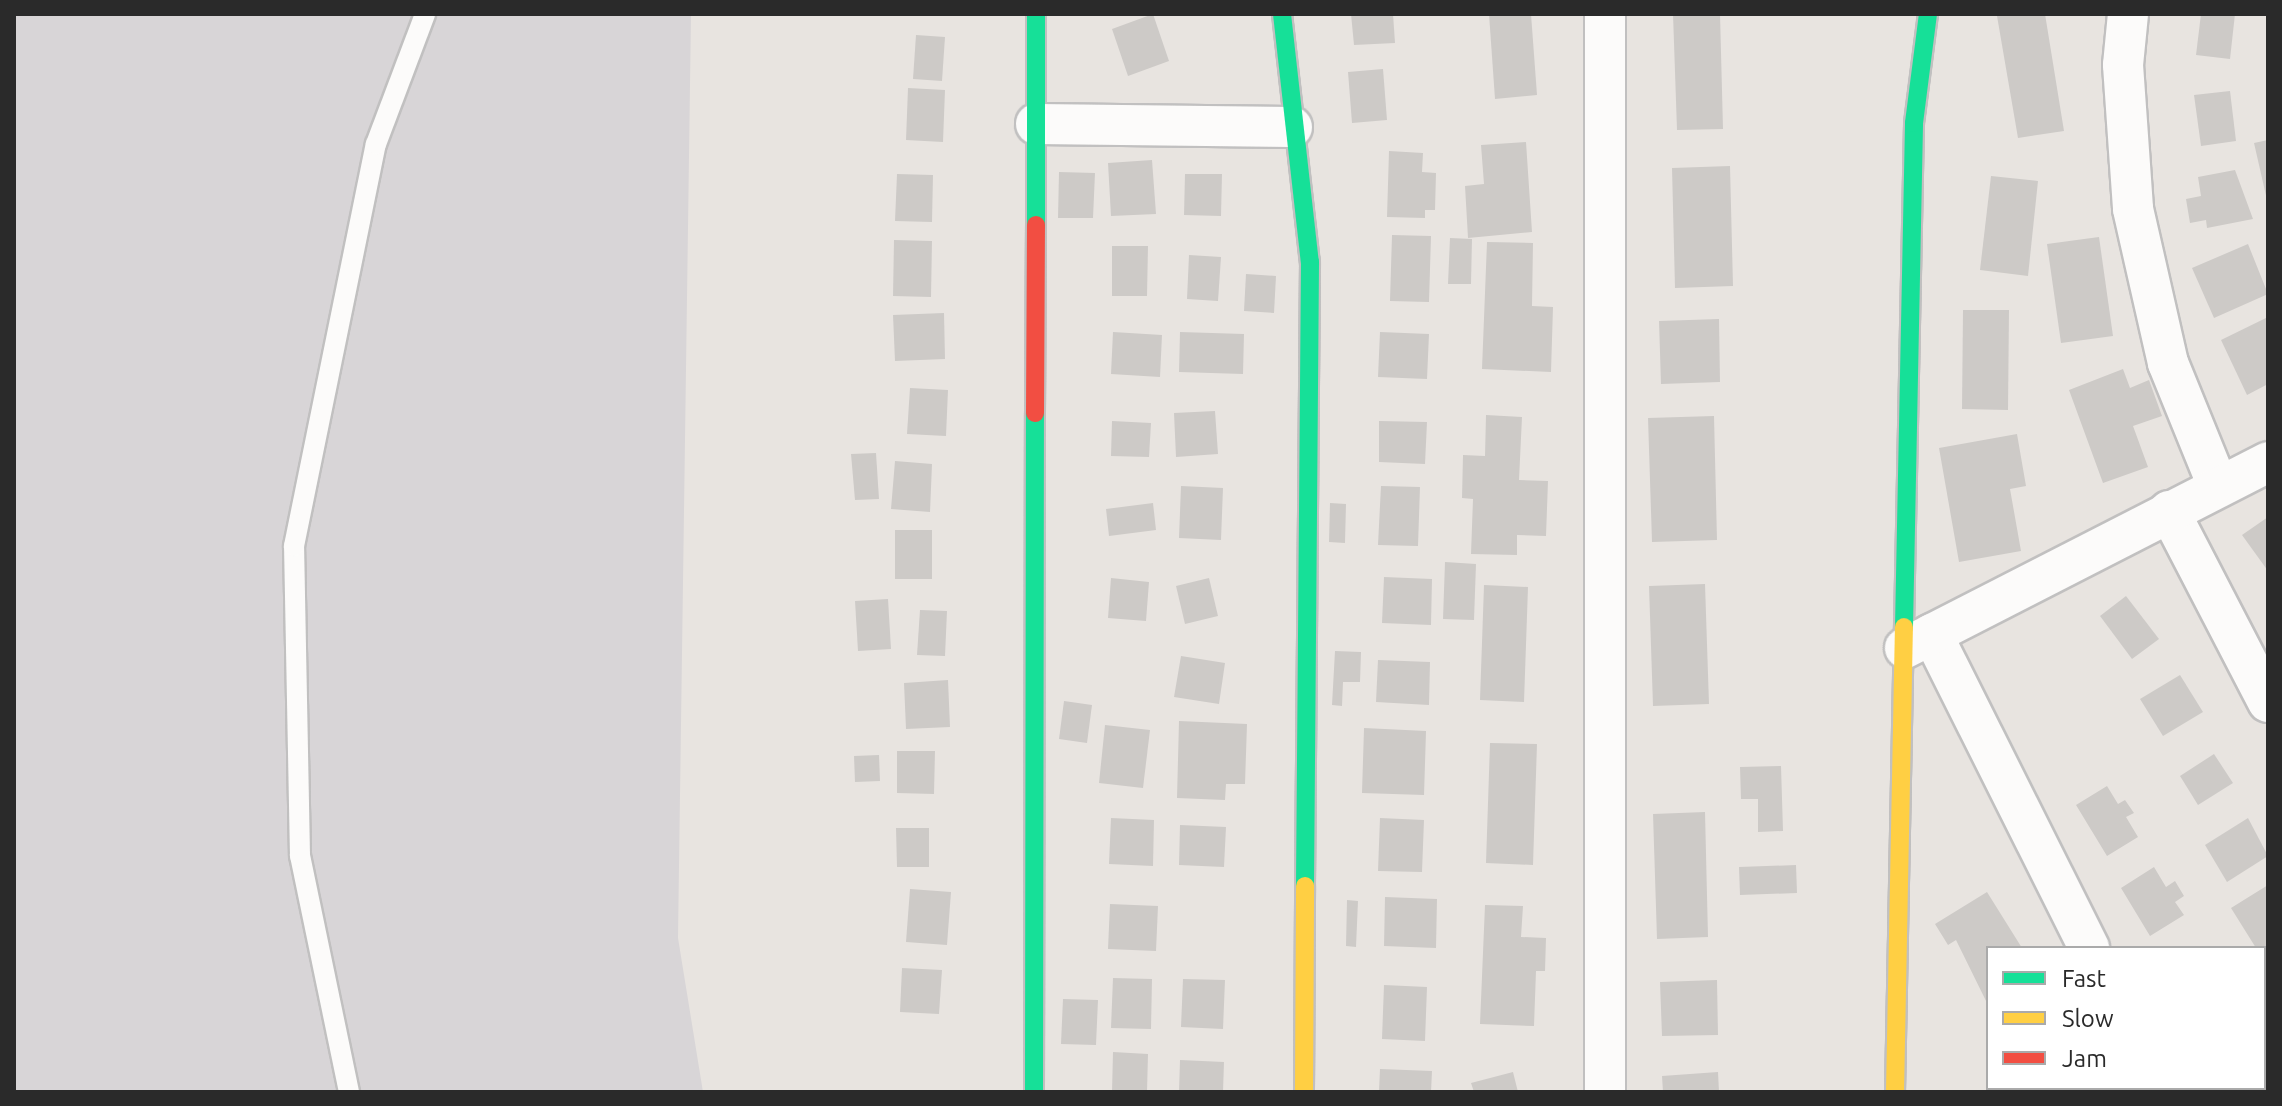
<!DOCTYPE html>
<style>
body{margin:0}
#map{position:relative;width:2282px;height:1106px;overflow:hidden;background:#e8e4e0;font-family:Ubuntu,sans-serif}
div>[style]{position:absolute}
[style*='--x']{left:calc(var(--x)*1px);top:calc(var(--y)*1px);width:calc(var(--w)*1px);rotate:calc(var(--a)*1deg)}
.industrial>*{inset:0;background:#d8d5d7}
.building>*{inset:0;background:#cdcac7}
.roads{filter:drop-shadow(2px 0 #c1c0c0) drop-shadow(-2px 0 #c1c0c0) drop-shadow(0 2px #c1c0c0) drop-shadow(0 -2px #c1c0c0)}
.lane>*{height:20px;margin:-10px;padding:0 10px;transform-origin:10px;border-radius:10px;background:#fcfbfa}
.street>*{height:40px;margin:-20px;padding:0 20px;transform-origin:20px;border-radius:20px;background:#fcfbfa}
.fast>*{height:18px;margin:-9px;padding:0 9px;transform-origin:9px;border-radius:9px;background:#16e098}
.slow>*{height:18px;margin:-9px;padding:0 9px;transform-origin:9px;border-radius:9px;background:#ffcf43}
.jam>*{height:18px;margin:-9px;padding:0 9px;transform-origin:9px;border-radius:9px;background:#f24e42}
span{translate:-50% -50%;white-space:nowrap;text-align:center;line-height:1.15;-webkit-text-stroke:6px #fff;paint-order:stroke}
.frame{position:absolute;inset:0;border:16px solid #2a2a2a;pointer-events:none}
.legend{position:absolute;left:1986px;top:946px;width:280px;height:144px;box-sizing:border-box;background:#fff;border:2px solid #aaa;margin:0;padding:10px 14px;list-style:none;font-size:24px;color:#2a2a2a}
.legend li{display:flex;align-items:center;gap:16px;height:40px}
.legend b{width:40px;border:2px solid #aaa}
</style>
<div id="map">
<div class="industrial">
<i style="clip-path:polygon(14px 14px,691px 14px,678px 938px,703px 1092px,14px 1092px)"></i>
</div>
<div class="building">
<i style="clip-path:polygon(1153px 14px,1169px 61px,1128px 76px,1112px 29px)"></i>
<i style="clip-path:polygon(1351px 14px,1393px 14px,1395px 43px,1354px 45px)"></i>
<i style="clip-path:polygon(1489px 14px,1531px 14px,1537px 95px,1495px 99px)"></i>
<i style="clip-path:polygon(1673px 14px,1720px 14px,1723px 129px,1677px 130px)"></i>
<i style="clip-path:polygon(2045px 14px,2064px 131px,2018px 138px,1997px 16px)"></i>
<i style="clip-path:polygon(2201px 14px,2235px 14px,2230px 59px,2196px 55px)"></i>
<i style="clip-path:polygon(916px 35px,945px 37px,942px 81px,913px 79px)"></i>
<i style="clip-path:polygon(1383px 69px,1387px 120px,1352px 123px,1348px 72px)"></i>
<i style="clip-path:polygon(908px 88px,945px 90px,943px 142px,906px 140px)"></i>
<i style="clip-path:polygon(2230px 91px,2236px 141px,2201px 146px,2194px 95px)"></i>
<i style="clip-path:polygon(2268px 140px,2268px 200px,2267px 200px,2254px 143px)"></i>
<i style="clip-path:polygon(1526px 142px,1532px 232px,1468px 238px,1465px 186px,1484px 184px,1481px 145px)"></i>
<i style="clip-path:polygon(1389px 151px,1423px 153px,1422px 172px,1436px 173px,1435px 210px,1425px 210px,1425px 218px,1387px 217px)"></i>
<i style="clip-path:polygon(1152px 160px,1156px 214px,1111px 216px,1108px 163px)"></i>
<i style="clip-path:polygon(1730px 166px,1733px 286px,1675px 288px,1672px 168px)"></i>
<i style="clip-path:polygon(2235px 170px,2253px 219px,2207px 228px,2206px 220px,2190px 223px,2186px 199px,2201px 196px,2198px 177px)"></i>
<i style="clip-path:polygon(1059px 172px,1095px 173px,1093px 218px,1058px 218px)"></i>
<i style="clip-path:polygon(897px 174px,933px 175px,932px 222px,895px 221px)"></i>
<i style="clip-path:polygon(1185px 174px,1222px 174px,1221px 216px,1184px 215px)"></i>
<i style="clip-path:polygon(1991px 176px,2038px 181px,2028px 276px,1980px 270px)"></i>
<i style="clip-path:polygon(1392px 235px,1431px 236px,1429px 302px,1390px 301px)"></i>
<i style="clip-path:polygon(2099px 237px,2113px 336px,2061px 343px,2047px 244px)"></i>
<i style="clip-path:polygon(1450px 238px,1472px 239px,1471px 284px,1448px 284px)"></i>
<i style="clip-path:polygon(894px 240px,932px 241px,931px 297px,893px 296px)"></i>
<i style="clip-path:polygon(1487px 242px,1533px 243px,1532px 306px,1553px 307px,1551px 372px,1482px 369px)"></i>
<i style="clip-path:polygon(2248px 244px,2268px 294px,2214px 318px,2192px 268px)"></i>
<i style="clip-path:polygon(1112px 246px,1148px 246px,1147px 296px,1112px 296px)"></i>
<i style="clip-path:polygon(1189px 255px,1221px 257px,1218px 301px,1187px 299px)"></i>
<i style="clip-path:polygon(1246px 274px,1276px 276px,1274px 313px,1244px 311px)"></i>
<i style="clip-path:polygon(1963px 310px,2009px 310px,2008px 410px,1962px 409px)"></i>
<i style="clip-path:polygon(944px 313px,945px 359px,895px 361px,893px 315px)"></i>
<i style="clip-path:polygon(2268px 317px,2268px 384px,2247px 395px,2221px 340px)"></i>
<i style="clip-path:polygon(1719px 319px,1720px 382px,1661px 384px,1659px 321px)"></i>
<i style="clip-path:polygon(1113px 332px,1162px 335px,1160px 377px,1111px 374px)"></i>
<i style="clip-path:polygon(1180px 332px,1244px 334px,1243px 374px,1179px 372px)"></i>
<i style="clip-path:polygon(1380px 332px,1429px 334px,1427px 379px,1378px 377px)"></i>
<i style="clip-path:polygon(2123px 369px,2130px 388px,2149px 380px,2162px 416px,2133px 426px,2148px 467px,2103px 483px,2069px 390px)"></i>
<i style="clip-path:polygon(910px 388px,948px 390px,946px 436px,907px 434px)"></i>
<i style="clip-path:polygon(1215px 411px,1218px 454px,1176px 457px,1174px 413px)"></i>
<i style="clip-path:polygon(1486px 415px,1522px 417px,1519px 480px,1548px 481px,1546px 536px,1517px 535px,1517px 555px,1471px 554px,1473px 499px,1462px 498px,1463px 455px,1485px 456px)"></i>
<i style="clip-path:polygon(1714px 416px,1717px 540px,1652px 542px,1648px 418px)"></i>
<i style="clip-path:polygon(1112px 421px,1151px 423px,1149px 457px,1111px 456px)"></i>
<i style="clip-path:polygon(1379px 421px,1427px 422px,1425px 464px,1379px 462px)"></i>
<i style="clip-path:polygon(2017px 434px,2026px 486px,2010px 489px,2021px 551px,1959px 562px,1939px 448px)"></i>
<i style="clip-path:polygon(876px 453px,879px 499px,855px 500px,851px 454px)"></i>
<i style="clip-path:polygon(895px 461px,932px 464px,930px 512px,891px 509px)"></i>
<i style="clip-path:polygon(1181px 486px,1223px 488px,1221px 540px,1179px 538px)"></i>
<i style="clip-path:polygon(1381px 486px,1420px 487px,1418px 546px,1378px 545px)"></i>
<i style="clip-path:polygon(1153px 503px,1156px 530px,1109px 536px,1106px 509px)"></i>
<i style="clip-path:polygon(1330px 503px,1346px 504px,1345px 543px,1329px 542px)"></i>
<i style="clip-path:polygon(2268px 517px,2268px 571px,2242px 535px)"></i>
<i style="clip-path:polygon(895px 530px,932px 530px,932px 579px,895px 579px)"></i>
<i style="clip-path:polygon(1445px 562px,1476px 564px,1474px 620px,1443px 619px)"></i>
<i style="clip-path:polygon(1384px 577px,1432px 579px,1431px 625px,1382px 623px)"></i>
<i style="clip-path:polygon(1111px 578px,1149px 582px,1146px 621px,1108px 618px)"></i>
<i style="clip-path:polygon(1209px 578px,1218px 616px,1185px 624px,1176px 586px)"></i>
<i style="clip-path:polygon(1705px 584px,1709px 704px,1653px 706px,1649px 586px)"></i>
<i style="clip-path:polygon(1484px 585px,1528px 587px,1524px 702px,1480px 700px)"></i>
<i style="clip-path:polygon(2126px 596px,2159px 639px,2132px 659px,2100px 616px)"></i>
<i style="clip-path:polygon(888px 599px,891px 649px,858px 651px,855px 601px)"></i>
<i style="clip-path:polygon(920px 610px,947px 611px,945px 656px,917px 655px)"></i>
<i style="clip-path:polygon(1335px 651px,1361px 652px,1360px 682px,1343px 682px,1342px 706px,1332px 705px)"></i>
<i style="clip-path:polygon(1181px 656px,1225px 663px,1219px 704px,1174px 697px)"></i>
<i style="clip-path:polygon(1378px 660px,1430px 662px,1429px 705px,1376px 702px)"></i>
<i style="clip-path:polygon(2180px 675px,2203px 712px,2163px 736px,2140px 699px)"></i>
<i style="clip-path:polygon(948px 680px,950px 727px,906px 729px,904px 683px)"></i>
<i style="clip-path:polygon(1064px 701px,1092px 705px,1087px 743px,1059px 739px)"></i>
<i style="clip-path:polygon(1179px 721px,1247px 724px,1245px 784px,1226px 784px,1225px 800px,1177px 798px)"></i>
<i style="clip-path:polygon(1105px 725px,1150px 730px,1143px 788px,1099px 783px)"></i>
<i style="clip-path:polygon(1364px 728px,1426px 731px,1424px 795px,1362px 793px)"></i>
<i style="clip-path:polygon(1490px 743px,1537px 744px,1533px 865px,1486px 863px)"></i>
<i style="clip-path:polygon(897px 751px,935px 751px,934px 794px,897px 793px)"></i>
<i style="clip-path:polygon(2214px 754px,2233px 783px,2198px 805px,2180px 776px)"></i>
<i style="clip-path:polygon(879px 755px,880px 781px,855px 782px,854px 756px)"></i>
<i style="clip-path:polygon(1781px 766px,1783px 831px,1758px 832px,1758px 799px,1741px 799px,1740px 767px)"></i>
<i style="clip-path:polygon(2107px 786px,2118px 804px,2125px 800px,2134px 813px,2126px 817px,2138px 837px,2107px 856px,2076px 805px)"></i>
<i style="clip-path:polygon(1705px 812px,1708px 937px,1657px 939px,1653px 814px)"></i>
<i style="clip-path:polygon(1111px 818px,1154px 820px,1153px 866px,1109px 864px)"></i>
<i style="clip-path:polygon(1380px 818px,1424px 820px,1422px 872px,1378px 871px)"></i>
<i style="clip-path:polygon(2248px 818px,2268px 856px,2227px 882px,2205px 845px)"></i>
<i style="clip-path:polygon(1180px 825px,1226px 827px,1224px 867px,1179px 865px)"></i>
<i style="clip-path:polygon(896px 828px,929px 828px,929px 867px,897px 867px)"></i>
<i style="clip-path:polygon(1796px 865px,1797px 893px,1740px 895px,1739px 867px)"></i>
<i style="clip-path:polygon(2154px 867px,2166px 887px,2175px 881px,2184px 896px,2175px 902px,2184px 915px,2150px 936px,2121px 888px)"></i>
<i style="clip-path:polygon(2268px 885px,2268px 956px,2264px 958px,2264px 948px,2256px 948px,2231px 908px)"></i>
<i style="clip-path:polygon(910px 889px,951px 892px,947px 945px,906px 942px)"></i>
<i style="clip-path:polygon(1987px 892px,2022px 948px,1988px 948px,1988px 1005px,1956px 940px,1948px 945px,1935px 924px)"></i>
<i style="clip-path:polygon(1385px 897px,1437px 899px,1436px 948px,1384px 946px)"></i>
<i style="clip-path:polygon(1347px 900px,1358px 901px,1356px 947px,1346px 946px)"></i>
<i style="clip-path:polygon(1110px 904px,1158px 906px,1156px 951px,1108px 949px)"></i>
<i style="clip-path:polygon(1485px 905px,1523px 906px,1521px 937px,1546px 938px,1545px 971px,1536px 971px,1534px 1026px,1480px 1024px)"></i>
<i style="clip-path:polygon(902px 968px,942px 970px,939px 1014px,900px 1012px)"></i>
<i style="clip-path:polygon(1113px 978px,1152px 979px,1151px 1029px,1111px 1028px)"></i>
<i style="clip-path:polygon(1183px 979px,1225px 980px,1223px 1029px,1181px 1027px)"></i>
<i style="clip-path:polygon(1717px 980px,1718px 1035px,1662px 1036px,1660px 982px)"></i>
<i style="clip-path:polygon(1384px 985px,1427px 987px,1425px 1041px,1382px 1039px)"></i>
<i style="clip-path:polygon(1063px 999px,1098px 1000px,1096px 1045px,1061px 1044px)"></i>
<i style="clip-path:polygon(1113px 1052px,1148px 1054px,1147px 1092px,1112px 1092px)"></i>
<i style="clip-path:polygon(1180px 1060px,1224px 1062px,1223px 1092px,1179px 1092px)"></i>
<i style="clip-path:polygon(1380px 1069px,1432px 1071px,1431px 1092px,1379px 1092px)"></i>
<i style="clip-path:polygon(1513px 1072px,1518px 1092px,1474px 1092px,1471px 1083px)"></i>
<i style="clip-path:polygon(1718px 1072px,1719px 1092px,1663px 1092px,1662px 1076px)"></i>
<i style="clip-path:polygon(2066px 1088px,2104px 1088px,2106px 1092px,2058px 1092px)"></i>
</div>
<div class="roads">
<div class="lane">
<i style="--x:349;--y:1092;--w:241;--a:-101.7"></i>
<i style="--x:300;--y:856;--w:310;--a:-91.1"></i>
<i style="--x:294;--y:546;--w:410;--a:-78.5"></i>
<i style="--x:376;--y:144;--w:139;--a:-69.3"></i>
</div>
<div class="street">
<i style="--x:2128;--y:14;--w:51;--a:95.6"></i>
<i style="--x:2123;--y:65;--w:144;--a:86"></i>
<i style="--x:2133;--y:209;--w:158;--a:77.2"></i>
<i style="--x:2168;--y:363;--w:133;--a:67.9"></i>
<i style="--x:1036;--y:124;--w:256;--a:0.7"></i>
<i style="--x:2169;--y:511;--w:215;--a:62.6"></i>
<i style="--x:1932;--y:634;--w:351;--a:63.4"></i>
<i style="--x:1905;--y:648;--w:408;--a:-27.1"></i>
<i style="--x:2159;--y:1088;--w:4;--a:63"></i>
<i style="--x:1605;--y:1092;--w:1078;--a:-90"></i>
</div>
<div class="fast">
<i style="--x:1282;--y:14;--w:250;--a:83.6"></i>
<i style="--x:1310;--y:262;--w:624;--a:90.46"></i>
<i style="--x:1036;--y:225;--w:211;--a:-90"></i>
<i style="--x:1904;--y:627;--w:504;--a:-88.86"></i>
<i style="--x:1914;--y:123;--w:110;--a:-82.7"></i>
<i style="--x:1034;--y:1092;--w:679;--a:-89.92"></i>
</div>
<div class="slow">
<i style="--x:1304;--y:1092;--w:206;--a:-89.7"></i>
<i style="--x:1895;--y:1092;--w:465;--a:-88.9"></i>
</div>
<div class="jam">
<i style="--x:1035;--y:413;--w:188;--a:-89.7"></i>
</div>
</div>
<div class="frame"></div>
<ul class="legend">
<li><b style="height:10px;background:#16e098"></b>Fast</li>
<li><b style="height:10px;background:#ffcf43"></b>Slow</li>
<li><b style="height:10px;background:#f24e42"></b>Jam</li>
</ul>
</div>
